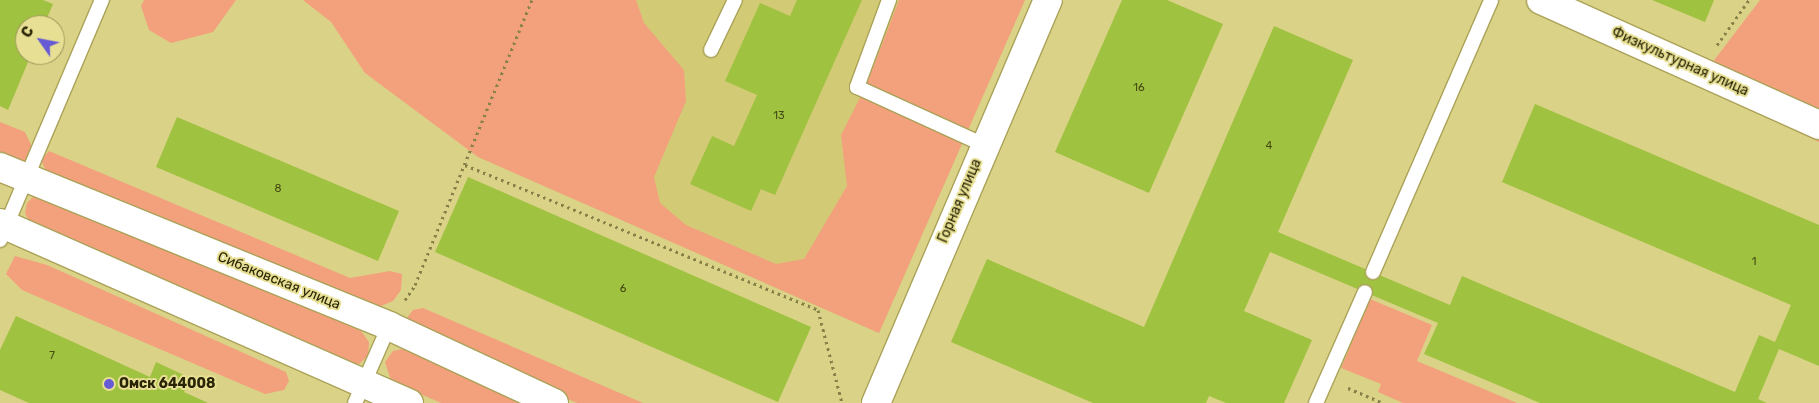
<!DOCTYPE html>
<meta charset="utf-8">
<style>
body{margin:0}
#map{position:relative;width:1819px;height:403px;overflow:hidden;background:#dad286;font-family:Rubik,sans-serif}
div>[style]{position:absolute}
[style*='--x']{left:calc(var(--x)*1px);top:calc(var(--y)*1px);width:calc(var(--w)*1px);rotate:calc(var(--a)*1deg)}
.built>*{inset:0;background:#d3ca75}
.green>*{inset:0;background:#f3a07d}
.building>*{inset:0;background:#9fc240}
.path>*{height:3px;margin-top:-1.5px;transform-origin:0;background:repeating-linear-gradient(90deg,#868049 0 2.5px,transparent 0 6.5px)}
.roads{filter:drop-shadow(1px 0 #aaa258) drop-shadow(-1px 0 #aaa258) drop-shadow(0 1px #aaa258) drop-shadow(0 -1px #aaa258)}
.service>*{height:14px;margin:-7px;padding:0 7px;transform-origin:7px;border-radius:7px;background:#fff}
.minor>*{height:28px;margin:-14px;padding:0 14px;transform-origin:14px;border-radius:14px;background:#fff}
.tertiary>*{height:28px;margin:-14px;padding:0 14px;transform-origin:14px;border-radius:14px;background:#fff}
.dots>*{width:14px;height:14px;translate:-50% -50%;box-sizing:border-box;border:2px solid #e7df93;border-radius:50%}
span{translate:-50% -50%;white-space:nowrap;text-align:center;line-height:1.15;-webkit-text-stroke:4px #e7df93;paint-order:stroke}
.number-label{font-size:11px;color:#464c14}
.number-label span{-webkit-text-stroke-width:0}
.street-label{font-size:14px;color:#282405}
.poi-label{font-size:14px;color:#282405;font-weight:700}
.left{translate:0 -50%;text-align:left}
.north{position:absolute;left:15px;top:15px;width:50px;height:50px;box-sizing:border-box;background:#e7df93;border:1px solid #9b945a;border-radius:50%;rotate:303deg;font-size:14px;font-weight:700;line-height:20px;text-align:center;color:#282405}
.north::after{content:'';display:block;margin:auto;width:18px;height:22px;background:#675bd5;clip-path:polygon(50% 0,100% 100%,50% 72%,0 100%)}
</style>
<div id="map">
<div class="built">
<i style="clip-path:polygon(547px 0,1025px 0,879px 333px,478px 157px)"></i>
</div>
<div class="green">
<i style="clip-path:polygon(144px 0,236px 0,213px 32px,171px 43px,149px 30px,141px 6px)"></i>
<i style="clip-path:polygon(303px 0,636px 0,644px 23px,684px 70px,686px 101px,654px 177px,660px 203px,686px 225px,776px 264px,804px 259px,847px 186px,841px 135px,866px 86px,899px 0,1025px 0,879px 333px,478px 157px,365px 73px,331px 22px)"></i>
<i style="clip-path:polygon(1760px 0,1819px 0,1819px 142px,1696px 84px)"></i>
<i style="clip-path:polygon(0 122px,25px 132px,33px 149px,23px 164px,0 157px)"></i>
<i style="clip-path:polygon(49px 151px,350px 278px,390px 271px,402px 274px,401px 290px,393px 301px,374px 309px,46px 171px,41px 160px)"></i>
<i style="clip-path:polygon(45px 195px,361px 331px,369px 342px,368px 356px,359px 364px,347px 363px,29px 221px,25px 213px,27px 203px,34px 196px)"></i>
<i style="clip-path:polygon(15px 256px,47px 265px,286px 372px,289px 381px,284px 390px,265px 394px,22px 290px,6px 274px)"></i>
<i style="clip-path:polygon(1370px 299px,1432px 325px,1417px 361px,1517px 403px,1403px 403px,1378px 392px,1381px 384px,1341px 368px)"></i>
<i style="clip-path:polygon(423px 308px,643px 403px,577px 403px,418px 334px,406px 319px,413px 310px)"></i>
<i style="clip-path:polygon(402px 349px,529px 403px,441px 403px,391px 381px,385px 362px,393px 351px)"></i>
</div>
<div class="building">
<i style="clip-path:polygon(0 0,43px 0,53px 4px,44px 25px,25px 25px,25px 55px,31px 55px,8px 110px,0 106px)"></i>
<i style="clip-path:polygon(797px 0,862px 0,775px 195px,761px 189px,751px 211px,690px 184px,712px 136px,734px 146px,757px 95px,725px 81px,760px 3px,790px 16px)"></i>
<i style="clip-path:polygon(1122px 0,1167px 0,1223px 24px,1149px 193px,1055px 152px)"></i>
<i style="clip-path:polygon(1652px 0,1714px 0,1705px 22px)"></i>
<i style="clip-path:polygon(1274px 26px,1353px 60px,1278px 232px,1450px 305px,1462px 276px,1735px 392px,1759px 335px,1775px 342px,1791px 305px,1502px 182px,1535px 104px,1819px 225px,1819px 366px,1779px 349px,1758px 399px,1767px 403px,1540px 403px,1424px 354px,1438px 323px,1270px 252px,1244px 311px,1312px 340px,1284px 403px,1226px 403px,1209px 396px,1206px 403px,1093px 403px,951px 342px,987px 259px,1144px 327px)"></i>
<i style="clip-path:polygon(177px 117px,399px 211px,378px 261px,156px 167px)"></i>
<i style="clip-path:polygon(468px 177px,811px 327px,778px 402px,435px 252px)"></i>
<i style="clip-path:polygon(16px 316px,150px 377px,156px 362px,190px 378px,184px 392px,208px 403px,29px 403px,0 390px,0 350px)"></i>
</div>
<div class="path">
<i style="--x:1717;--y:45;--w:55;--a:-54.6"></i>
<i style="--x:465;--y:165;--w:382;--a:22.3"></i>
<i style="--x:818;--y:310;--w:96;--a:75.5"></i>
<i style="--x:405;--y:300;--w:18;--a:-56"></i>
<i style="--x:415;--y:285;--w:308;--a:-67.7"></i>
<i style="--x:1348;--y:388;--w:38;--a:23"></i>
</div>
<div class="roads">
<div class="service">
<i style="--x:889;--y:0;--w:93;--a:110.2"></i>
<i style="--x:857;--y:87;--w:140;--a:24.5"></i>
<i style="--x:711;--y:50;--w:55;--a:-64.4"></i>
<i style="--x:0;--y:240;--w:261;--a:-67"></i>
<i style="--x:1373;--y:272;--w:296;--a:-66.5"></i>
<i style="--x:355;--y:403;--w:84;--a:-66.2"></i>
<i style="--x:1316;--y:403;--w:121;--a:-66.2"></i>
</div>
<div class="minor">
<i style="--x:1541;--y:0;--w:305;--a:24.2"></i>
<i style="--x:0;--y:167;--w:420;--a:22.2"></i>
<i style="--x:389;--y:326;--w:182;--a:25"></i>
<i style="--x:0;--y:223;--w:447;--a:23.8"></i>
</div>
<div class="tertiary">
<i style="--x:876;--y:403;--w:438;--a:-66.9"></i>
</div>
</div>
<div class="dots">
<i style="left:109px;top:384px;background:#675bd5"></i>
</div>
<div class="number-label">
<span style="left:1139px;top:88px">16</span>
<span style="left:779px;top:116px">13</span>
<span style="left:1269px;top:146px">4</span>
<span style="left:278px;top:189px">8</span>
<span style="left:1754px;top:262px">1</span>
<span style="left:623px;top:289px">6</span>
<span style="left:52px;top:356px">7</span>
</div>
<div class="street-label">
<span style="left:1680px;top:62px;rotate:24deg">Физкультурная улица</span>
<span style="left:960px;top:201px;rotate:-67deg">Горная улица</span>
<span style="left:279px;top:281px;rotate:22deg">Сибаковская улица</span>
</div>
<div class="poi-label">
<span class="left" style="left:119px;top:384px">Омск 644008</span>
</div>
<div class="north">С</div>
</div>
